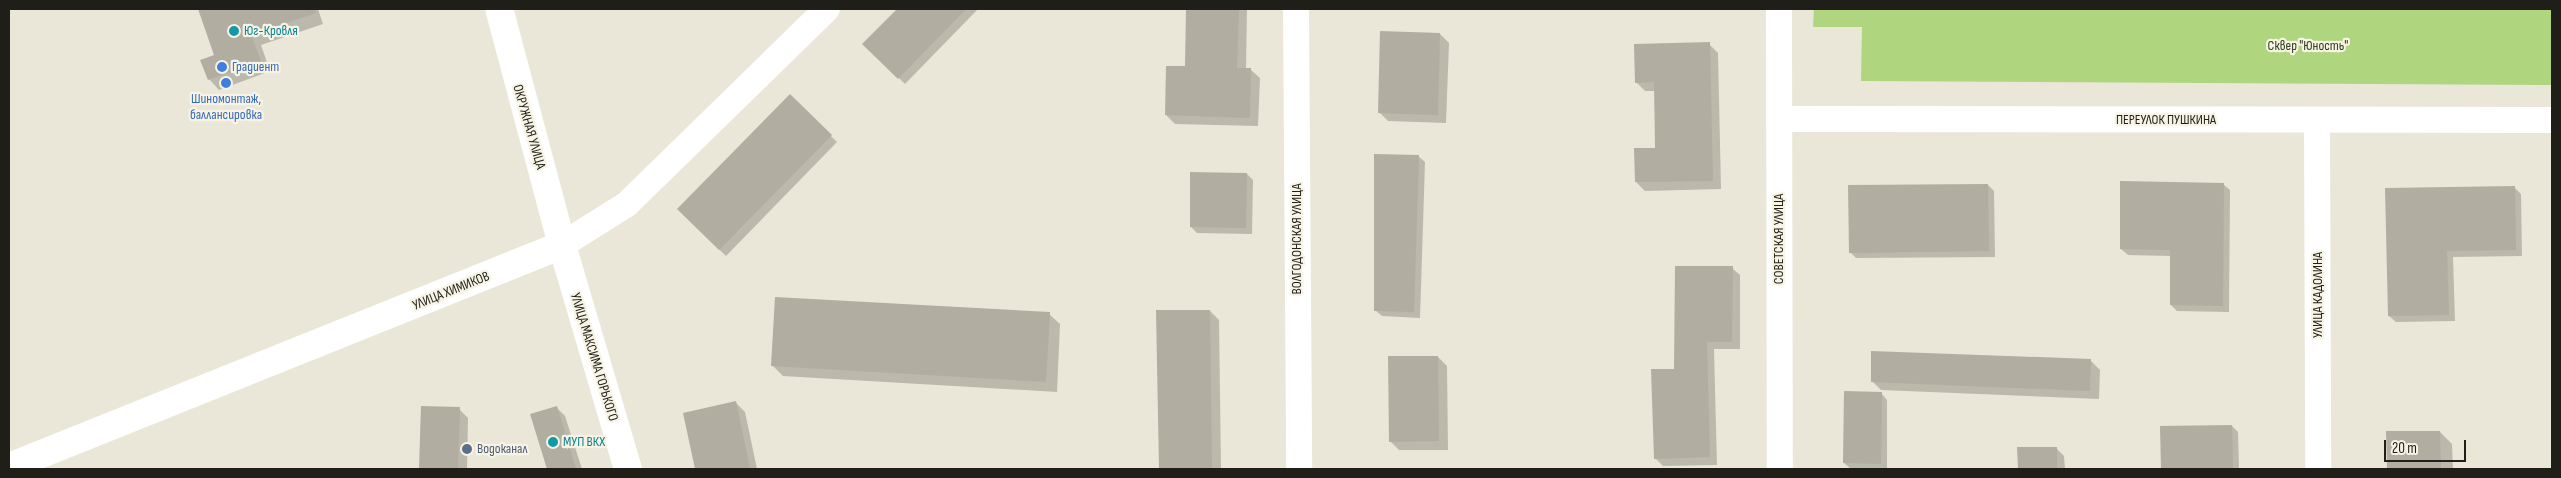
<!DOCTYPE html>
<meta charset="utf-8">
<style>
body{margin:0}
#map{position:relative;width:2561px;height:478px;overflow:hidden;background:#eae6d8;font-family:"Sofia Sans Condensed",sans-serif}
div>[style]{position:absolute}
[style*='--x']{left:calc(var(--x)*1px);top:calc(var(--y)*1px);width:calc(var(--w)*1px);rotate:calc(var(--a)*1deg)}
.green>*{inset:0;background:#afd67e}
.shadow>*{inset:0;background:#0003}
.building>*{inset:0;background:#b1ada0}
.minor>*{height:26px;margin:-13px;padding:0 13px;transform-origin:13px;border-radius:13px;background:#fff}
.tertiary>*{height:28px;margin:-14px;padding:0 14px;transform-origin:14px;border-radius:14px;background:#fff}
.secondary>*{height:28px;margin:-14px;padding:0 14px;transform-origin:14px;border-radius:14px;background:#fff}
.dots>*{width:14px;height:14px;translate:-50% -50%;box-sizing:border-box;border:2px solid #f7f3e5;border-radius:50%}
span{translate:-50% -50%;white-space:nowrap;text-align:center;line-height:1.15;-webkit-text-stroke:4.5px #f7f3e5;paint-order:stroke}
.culture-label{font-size:14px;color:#0d838f}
.left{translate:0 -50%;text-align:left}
.park-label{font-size:14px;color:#2e3d19}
.shop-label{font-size:14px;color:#366cbe}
.street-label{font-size:14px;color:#1f1e19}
.service-label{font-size:14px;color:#4e5e75}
.frame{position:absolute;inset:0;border:10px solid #1f1e19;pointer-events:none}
.scale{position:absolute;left:2384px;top:440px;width:82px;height:22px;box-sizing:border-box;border:2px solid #1f1e19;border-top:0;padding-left:6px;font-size:15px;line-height:18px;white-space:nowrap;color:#1f1e19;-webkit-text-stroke:4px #f7f3e5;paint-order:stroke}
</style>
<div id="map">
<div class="green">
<i style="clip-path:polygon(1814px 9px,2552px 9px,2552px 85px,1861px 81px,1862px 27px,1813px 27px)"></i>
</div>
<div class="shadow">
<i style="clip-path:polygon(200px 9px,318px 9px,323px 24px,261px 45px,270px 71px,219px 90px,209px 79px,216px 55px)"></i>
<i style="clip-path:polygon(899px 9px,978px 9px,905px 84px,864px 44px)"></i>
<i style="clip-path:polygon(1188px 9px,1247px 9px,1246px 69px,1251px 70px,1260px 78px,1258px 126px,1175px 124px,1166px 115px,1186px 68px)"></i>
<i style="clip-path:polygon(1440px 34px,1449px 43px,1446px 123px,1388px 121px,1379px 112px)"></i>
<i style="clip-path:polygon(1709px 44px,1718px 53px,1721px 189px,1645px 191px,1636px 182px,1656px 149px,1655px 91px,1645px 91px,1636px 82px)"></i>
<i style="clip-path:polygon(790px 96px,837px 142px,726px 256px,678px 209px)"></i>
<i style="clip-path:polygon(1418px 156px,1425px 162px,1420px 318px,1382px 316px,1375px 310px)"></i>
<i style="clip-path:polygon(1247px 174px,1253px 180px,1252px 234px,1197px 233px,1191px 227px)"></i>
<i style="clip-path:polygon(2223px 184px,2230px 190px,2229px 312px,2177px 311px,2171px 305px,2171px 256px,2128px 255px,2121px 249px)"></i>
<i style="clip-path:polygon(1988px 185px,1994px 191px,1995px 257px,1856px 258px,1850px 252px)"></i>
<i style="clip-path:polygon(2514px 187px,2521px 194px,2522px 256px,2453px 257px,2455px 321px,2396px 322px,2389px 316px,2387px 189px)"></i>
<i style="clip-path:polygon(1732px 268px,1740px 275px,1740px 349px,1714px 349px,1717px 465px,1663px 466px,1655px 458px,1676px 370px)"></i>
<i style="clip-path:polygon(1210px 311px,1219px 320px,1221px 469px,1160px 469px,1157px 312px)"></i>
<i style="clip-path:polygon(1049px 314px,1060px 324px,1057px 392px,783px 376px,773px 366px)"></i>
<i style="clip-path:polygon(1438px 357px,1447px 366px,1448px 450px,1399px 450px,1390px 441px)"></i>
<i style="clip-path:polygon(2091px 361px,2100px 370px,2099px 399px,1881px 390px,1872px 381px)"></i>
<i style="clip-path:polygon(1881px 393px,1887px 400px,1887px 469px,1851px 469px,1844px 463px)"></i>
<i style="clip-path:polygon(736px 403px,745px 412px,757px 469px,696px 469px,684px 414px)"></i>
<i style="clip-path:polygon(556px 407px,565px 416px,582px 469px,549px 469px,532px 415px)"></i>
<i style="clip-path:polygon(422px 408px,459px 409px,468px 418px,467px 469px,420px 469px)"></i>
<i style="clip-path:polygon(2232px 426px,2238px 432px,2239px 469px,2162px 469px,2161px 427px)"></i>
<i style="clip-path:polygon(2388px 432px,2440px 432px,2452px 444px,2453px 469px,2388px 469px)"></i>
<i style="clip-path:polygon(2018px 448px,2056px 448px,2064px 456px,2065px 469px,2019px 469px)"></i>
</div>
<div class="building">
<i style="clip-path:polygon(198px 9px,315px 9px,316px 13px,251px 35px,261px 61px,208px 80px,200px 60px,214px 55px)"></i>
<i style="clip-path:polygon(897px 9px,966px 9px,898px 79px,862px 44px)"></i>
<i style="clip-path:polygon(1186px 9px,1239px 9px,1237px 68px,1251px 68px,1250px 118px,1165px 115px,1166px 66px,1185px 66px)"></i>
<i style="clip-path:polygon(1380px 31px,1440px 33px,1438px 115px,1378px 113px)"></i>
<i style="clip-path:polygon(1710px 42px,1713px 181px,1635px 182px,1634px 148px,1655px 148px,1654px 82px,1635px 83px,1634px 44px)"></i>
<i style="clip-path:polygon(790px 94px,832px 135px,719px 250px,677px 209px)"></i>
<i style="clip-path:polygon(1374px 154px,1419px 155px,1414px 312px,1374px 311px)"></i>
<i style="clip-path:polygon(1190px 172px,1247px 173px,1246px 228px,1190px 227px)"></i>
<i style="clip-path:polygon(2120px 181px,2224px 183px,2223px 306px,2170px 305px,2170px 250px,2120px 249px)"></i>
<i style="clip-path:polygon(1988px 184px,1989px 251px,1849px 253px,1848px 185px)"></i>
<i style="clip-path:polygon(2515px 186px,2516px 250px,2447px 251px,2449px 315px,2388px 316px,2385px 188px)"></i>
<i style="clip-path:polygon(1675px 266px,1733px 266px,1732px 342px,1707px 342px,1710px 457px,1654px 459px,1651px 369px,1674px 369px)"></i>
<i style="clip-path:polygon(775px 297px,1050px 312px,1046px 382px,771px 366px)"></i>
<i style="clip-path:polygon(1156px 310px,1210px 310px,1212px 469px,1159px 469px)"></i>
<i style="clip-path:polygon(1871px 351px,2091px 359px,2090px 391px,1871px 382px)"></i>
<i style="clip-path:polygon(1388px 356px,1438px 356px,1439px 441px,1389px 442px)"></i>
<i style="clip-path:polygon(1844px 391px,1882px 392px,1881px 464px,1843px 463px)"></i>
<i style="clip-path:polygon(736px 401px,750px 469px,695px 469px,683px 413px)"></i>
<i style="clip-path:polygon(421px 406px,460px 407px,458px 469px,419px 469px)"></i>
<i style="clip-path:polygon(557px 406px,576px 469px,547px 469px,530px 414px)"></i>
<i style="clip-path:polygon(2232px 425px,2233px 469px,2161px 469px,2160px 426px)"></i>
<i style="clip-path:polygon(2386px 431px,2440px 431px,2441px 469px,2387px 469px)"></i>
<i style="clip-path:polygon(2017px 447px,2057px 447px,2057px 469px,2018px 469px)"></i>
</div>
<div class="minor">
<i style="--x:1296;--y:9;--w:460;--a:89.6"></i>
<i style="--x:1779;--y:9;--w:460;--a:89.9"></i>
<i style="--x:1779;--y:119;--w:773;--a:0.07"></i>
<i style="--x:2317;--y:121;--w:348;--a:89.8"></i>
<i style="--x:562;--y:245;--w:77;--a:-32.2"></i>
<i style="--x:627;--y:204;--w:279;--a:-44.3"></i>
</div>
<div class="tertiary">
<i style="--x:562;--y:245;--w:234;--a:73.6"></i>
</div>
<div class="secondary">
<i style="--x:9;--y:467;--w:596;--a:-21.87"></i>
<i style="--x:562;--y:245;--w:244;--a:-104.9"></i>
</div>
<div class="dots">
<i style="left:234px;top:31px;background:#0f9aa8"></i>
<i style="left:222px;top:67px;background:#3f7fe0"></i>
<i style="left:226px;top:83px;background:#3f7fe0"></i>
<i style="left:553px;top:442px;background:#0f9aa8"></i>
<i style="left:467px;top:449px;background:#5c6f8a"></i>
</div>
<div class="culture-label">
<span class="left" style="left:244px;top:31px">Юг-Кровля</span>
<span class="left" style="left:563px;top:442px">МУП ВКХ</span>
</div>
<div class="park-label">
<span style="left:2308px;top:46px">Сквер "Юность"</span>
</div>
<div class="shop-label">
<span class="left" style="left:232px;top:67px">Градиент</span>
<span style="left:226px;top:107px">Шиномонтаж,<br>баллансировка</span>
</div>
<div class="street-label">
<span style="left:2166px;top:120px">ПЕРЕУЛОК ПУШКИНА</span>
<span style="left:529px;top:127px;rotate:74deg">ОКРУЖНАЯ УЛИЦА</span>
<span style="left:1297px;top:239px;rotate:-90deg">ВОЛГОДОНСКАЯ УЛИЦА</span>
<span style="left:1779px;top:239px;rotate:-90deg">СОВЕТСКАЯ УЛИЦА</span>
<span style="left:451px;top:291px;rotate:-22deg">УЛИЦА ХИМИКОВ</span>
<span style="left:2318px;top:295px;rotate:-90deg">УЛИЦА КАДОЛИНА</span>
<span style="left:594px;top:357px;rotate:73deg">УЛИЦА МАКСИМА ГОРЬКОГО</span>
</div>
<div class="service-label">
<span class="left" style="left:477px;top:449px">Водоканал</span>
</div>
<div class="frame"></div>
<div class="scale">20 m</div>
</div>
